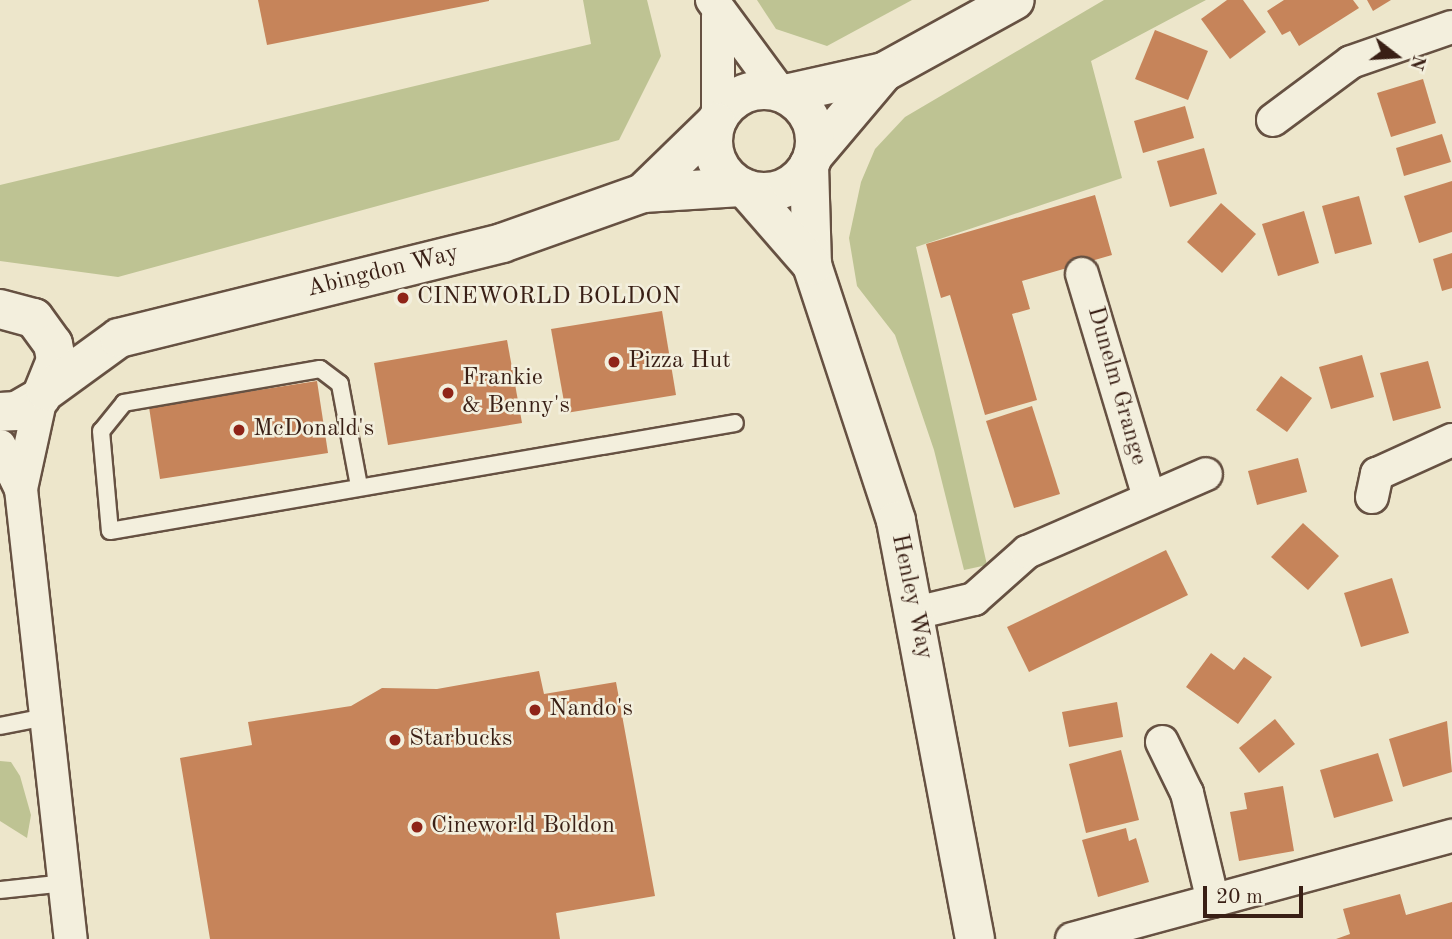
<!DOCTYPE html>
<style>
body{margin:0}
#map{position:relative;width:1452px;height:939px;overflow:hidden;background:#ede6cb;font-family:"Old Standard TT",serif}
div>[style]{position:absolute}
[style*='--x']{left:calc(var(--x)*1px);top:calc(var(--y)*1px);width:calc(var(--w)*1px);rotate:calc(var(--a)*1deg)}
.green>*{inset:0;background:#bec393}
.building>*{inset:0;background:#c6845a}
.roads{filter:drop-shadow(2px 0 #665142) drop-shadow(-2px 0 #665142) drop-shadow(0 2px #665142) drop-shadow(0 -2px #665142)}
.service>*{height:16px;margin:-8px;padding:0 8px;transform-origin:8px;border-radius:8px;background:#f3efdd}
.minor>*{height:32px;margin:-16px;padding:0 16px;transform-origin:16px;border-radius:16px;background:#f3efdd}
.tertiary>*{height:38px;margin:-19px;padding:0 19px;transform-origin:19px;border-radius:19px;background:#f3efdd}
.secondary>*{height:38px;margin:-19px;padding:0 19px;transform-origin:19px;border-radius:19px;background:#f3efdd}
.secondary>.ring{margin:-19px;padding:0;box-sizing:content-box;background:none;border:38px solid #f3efdd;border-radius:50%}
.dots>*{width:19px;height:19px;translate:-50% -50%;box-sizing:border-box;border:4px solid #f3efdd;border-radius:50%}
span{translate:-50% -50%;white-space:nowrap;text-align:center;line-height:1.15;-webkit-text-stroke:5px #f3efdd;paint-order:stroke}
.street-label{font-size:24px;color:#391f15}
.poi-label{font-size:24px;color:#391f15}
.left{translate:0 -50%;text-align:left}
.north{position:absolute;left:1361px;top:21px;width:70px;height:70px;-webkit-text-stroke:5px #f3efdd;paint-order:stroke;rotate:107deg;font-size:19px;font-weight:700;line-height:28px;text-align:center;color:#391f15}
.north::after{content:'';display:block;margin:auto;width:24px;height:32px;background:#391f15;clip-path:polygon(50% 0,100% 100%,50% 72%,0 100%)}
.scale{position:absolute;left:1203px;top:886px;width:100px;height:32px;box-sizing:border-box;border:4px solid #391f15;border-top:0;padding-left:9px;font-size:21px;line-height:24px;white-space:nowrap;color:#391f15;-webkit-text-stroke:5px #f3efdd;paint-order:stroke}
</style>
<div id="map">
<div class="green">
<i style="clip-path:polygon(583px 0,647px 0,661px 56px,619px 140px,118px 277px,0 261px,0 185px,591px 44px)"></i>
<i style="clip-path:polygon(757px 0,912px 0,827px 46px,776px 29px)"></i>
<i style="clip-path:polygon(1104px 0,1206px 0,1091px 61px,1122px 178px,916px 247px,987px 565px,964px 570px,934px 450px,895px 335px,857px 286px,849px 238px,861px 182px,875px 149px,905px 117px)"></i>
<i style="clip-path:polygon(0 761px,11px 762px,20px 776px,31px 815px,27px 838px,0 821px)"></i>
</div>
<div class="building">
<i style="clip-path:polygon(258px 0,489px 0,489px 1px,267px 45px)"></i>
<i style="clip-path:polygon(1227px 0,1243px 0,1266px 32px,1230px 59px,1201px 19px)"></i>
<i style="clip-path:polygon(1284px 0,1353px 0,1359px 8px,1299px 46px,1290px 31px,1282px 35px,1267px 11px)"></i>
<i style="clip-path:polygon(1367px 0,1391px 0,1373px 11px)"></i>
<i style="clip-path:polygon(1155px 30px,1208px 51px,1188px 100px,1135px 79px)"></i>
<i style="clip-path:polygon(1423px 79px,1436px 123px,1391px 137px,1377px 93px)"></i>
<i style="clip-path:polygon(1185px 106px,1194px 138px,1143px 153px,1134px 121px)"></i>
<i style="clip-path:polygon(1442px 134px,1451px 162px,1404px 176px,1396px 148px)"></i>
<i style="clip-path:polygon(1204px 148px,1217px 194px,1170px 207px,1157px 161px)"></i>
<i style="clip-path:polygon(1452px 181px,1452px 232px,1419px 243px,1404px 196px)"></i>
<i style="clip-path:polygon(1095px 195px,1112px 255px,1022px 281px,1030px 309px,1012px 314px,1037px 400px,985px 415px,950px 295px,941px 298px,926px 244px)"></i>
<i style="clip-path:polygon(1359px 196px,1372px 244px,1335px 254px,1322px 206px)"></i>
<i style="clip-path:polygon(1221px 203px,1256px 234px,1222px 273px,1187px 242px)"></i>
<i style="clip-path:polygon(1304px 211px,1319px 263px,1278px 276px,1262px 224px)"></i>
<i style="clip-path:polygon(1452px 253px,1452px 288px,1442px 291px,1433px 259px)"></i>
<i style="clip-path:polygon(662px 311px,676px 395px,566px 413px,551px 329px)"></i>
<i style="clip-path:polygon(507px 340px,522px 423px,388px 445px,374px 363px)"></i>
<i style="clip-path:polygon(1362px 355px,1374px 397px,1331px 409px,1319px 367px)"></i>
<i style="clip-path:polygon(1428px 361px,1441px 408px,1393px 421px,1380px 373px)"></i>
<i style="clip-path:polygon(1281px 376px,1312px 398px,1287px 432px,1256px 410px)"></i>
<i style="clip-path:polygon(317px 381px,328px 453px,160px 479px,149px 407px)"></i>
<i style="clip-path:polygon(1032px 406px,1060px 494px,1014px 508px,986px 421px)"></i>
<i style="clip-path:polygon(1298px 458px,1307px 492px,1257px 505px,1248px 471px)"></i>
<i style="clip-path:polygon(1303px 523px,1339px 556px,1308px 590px,1271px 557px)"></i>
<i style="clip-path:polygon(1166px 550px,1188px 595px,1029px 672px,1007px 627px)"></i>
<i style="clip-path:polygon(1392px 578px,1409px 633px,1361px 647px,1344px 593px)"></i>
<i style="clip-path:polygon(1211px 653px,1234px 670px,1244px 657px,1272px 677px,1238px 724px,1186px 687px)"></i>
<i style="clip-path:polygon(539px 671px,544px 694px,616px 682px,655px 896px,556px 913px,560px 939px,210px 939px,180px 758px,252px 745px,248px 722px,351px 706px,382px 688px,437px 689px)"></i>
<i style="clip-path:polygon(1117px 702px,1123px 737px,1069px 747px,1062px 712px)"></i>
<i style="clip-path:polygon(1275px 719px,1295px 744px,1259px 773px,1239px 748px)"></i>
<i style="clip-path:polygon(1447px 721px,1452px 772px,1403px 787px,1389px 739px)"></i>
<i style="clip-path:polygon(1121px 750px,1139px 820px,1086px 833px,1069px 764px)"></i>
<i style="clip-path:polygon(1378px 753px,1393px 801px,1334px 818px,1320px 770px)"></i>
<i style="clip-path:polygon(1283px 786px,1294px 851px,1239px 861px,1230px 812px,1247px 809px,1244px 793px)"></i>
<i style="clip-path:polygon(1126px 828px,1129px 841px,1136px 838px,1149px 882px,1098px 897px,1082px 840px)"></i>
<i style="clip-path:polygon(1400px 894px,1406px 915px,1452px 902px,1452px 939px,1336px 939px,1350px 934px,1343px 909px)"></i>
</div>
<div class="roads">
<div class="service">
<i style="--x:359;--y:486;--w:104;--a:-100.6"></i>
<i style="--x:340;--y:384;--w:25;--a:-143"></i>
<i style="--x:320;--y:369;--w:199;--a:170.2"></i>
<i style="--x:124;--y:403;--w:36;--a:129"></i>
<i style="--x:101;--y:431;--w:100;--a:84.9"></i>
<i style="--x:110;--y:531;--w:634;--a:-9.8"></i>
<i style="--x:0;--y:726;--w:47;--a:-11.1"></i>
<i style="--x:0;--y:890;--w:65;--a:-6.1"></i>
</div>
<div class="minor">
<i style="--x:712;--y:0;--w:113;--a:53.6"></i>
<i style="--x:718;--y:117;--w:101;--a:-90"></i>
<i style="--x:1273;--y:120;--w:97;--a:-36.6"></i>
<i style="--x:1351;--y:62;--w:107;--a:-19.1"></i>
<i style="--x:1082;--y:274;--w:234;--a:73.3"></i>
<i style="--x:41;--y:397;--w:94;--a:102.3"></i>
<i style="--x:21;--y:489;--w:453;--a:83.7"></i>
<i style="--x:0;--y:446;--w:48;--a:64"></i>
<i style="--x:1372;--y:497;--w:24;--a:-78"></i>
<i style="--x:1377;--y:474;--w:82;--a:-24.4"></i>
<i style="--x:915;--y:613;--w:61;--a:-13.3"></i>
<i style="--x:974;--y:599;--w:71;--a:-41.6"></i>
<i style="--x:1027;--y:552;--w:195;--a:-23.5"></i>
<i style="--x:1162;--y:742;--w:57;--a:63.9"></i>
<i style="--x:1187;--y:793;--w:111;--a:76.5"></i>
<i style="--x:1072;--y:939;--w:394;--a:-15.2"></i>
</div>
<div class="tertiary">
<i style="--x:785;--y:94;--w:101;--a:-12.5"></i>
<i style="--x:884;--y:72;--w:149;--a:-28.8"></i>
<i style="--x:813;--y:156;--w:110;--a:-49.8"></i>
</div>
<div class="secondary">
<i class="ring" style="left:713px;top:90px;width:64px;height:64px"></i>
<i style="--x:809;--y:165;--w:100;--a:88.3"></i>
<i style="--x:812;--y:265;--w:269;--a:71.8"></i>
<i style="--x:896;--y:521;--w:425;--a:79.3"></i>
<i style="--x:746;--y:189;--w:101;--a:49"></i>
<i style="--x:643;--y:193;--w:102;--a:-44.2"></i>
<i style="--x:0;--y:309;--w:35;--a:15"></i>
<i style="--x:34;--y:318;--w:32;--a:54"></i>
<i style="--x:53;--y:344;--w:16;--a:79"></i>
<i style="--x:56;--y:360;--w:40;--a:112"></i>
<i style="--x:41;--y:397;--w:28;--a:150"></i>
<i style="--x:17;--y:411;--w:17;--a:177"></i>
<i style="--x:46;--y:391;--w:90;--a:-36"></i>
<i style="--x:119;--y:338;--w:395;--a:-13.9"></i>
<i style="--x:502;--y:243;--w:150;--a:-19.5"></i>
<i style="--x:643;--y:193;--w:98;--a:-3.5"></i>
</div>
</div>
<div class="dots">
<i style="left:403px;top:298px;background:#8f2418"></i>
<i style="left:614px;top:362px;background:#8f2418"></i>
<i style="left:448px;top:393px;background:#8f2418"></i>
<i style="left:239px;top:430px;background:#8f2418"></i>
<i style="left:535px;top:710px;background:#8f2418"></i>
<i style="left:395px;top:740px;background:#8f2418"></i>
<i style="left:417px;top:827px;background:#8f2418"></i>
</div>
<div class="street-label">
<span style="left:383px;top:272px;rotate:-14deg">Abingdon Way</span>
<span style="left:1116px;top:386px;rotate:74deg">Dunelm Grange</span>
<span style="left:911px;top:597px;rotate:78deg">Henley Way</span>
</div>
<div class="poi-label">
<span class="left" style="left:417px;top:298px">CINEWORLD BOLDON</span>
<span class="left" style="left:628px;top:362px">Pizza Hut</span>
<span class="left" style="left:462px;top:393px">Frankie<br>&amp; Benny's</span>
<span class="left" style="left:253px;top:430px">McDonald's</span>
<span class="left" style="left:549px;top:710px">Nando's</span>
<span class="left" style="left:409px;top:740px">Starbucks</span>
<span class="left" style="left:431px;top:827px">Cineworld Boldon</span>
</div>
<div class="north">N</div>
<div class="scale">20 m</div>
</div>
